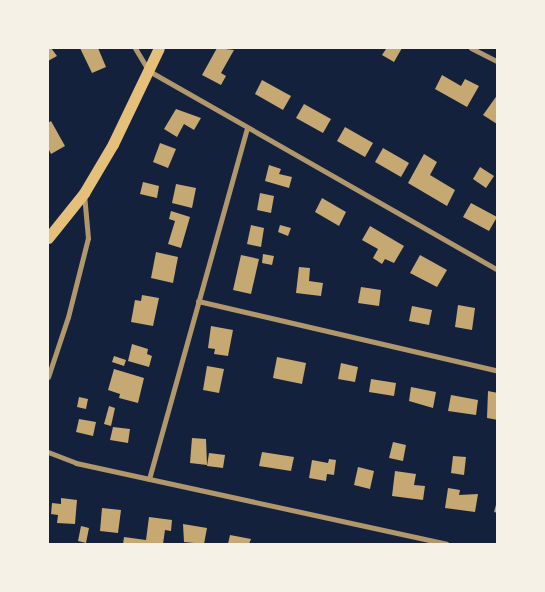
<!DOCTYPE html>
<style>
body{margin:0}
#map{position:relative;width:545px;height:592px;overflow:hidden;background:#14213d;font-family:Karla,sans-serif}
div>[style]{position:absolute}
[style*='--x']{left:calc(var(--x)*1px);top:calc(var(--y)*1px);width:calc(var(--w)*1px);rotate:calc(var(--a)*1deg)}
.building>*{inset:0;background:#c6a872}
.minor>*{height:5px;margin:-2.5px;padding:0 2.5px;transform-origin:2.5px;border-radius:2.5px;background:#b1986c}
.primary>*{height:11px;margin:-5.5px;padding:0 5.5px;transform-origin:5.5px;border-radius:5.5px;background:#e5c07b}
span{translate:-50% -50%;white-space:nowrap;text-align:center;line-height:1.15;-webkit-text-stroke:4px #f6f1e7;paint-order:stroke}
.frame{position:absolute;inset:0;border:49px solid #f6f1e7;pointer-events:none}
</style>
<div id="map">
<div class="building">
<i style="clip-path:polygon(48px 48px,51px 48px,57px 56px,48px 61px)"></i>
<i style="clip-path:polygon(80px 48px,98px 48px,106px 67px,92px 73px)"></i>
<i style="clip-path:polygon(217px 48px,234px 50px,221px 73px,226px 76px,221px 85px,202px 75px)"></i>
<i style="clip-path:polygon(383px 48px,402px 48px,394px 62px,382px 55px,386px 49px)"></i>
<i style="clip-path:polygon(442px 75px,461px 86px,465px 79px,479px 86px,467px 107px,435px 89px)"></i>
<i style="clip-path:polygon(262px 80px,291px 96px,283px 110px,255px 94px)"></i>
<i style="clip-path:polygon(498px 94px,498px 123px,497px 124px,483px 115px)"></i>
<i style="clip-path:polygon(304px 104px,331px 119px,323px 133px,296px 118px)"></i>
<i style="clip-path:polygon(176px 109px,201px 118px,194px 130px,184px 124px,177px 137px,164px 129px)"></i>
<i style="clip-path:polygon(51px 121px,65px 146px,51px 154px,48px 148px,48px 123px)"></i>
<i style="clip-path:polygon(345px 127px,373px 143px,365px 157px,337px 141px)"></i>
<i style="clip-path:polygon(160px 143px,176px 149px,168px 168px,153px 162px)"></i>
<i style="clip-path:polygon(383px 148px,409px 163px,401px 177px,375px 162px)"></i>
<i style="clip-path:polygon(424px 154px,437px 162px,430px 175px,455px 190px,447px 206px,408px 183px)"></i>
<i style="clip-path:polygon(269px 165px,281px 169px,279px 174px,292px 177px,289px 188px,265px 181px)"></i>
<i style="clip-path:polygon(480px 167px,494px 176px,486px 188px,473px 179px)"></i>
<i style="clip-path:polygon(143px 182px,159px 186px,157px 198px,140px 194px)"></i>
<i style="clip-path:polygon(176px 184px,196px 188px,192px 208px,172px 203px)"></i>
<i style="clip-path:polygon(260px 193px,274px 196px,271px 213px,257px 210px)"></i>
<i style="clip-path:polygon(322px 198px,346px 212px,339px 226px,315px 212px)"></i>
<i style="clip-path:polygon(471px 203px,497px 217px,489px 231px,463px 217px)"></i>
<i style="clip-path:polygon(171px 211px,190px 217px,181px 248px,168px 244px,175px 221px,169px 219px)"></i>
<i style="clip-path:polygon(251px 225px,264px 228px,261px 247px,247px 244px)"></i>
<i style="clip-path:polygon(280px 225px,291px 228px,288px 236px,278px 232px)"></i>
<i style="clip-path:polygon(370px 226px,404px 246px,394px 263px,385px 259px,382px 264px,373px 258px,378px 249px,362px 240px)"></i>
<i style="clip-path:polygon(156px 252px,178px 257px,173px 283px,151px 278px)"></i>
<i style="clip-path:polygon(263px 254px,274px 256px,272px 265px,262px 263px)"></i>
<i style="clip-path:polygon(241px 255px,259px 259px,251px 294px,233px 290px)"></i>
<i style="clip-path:polygon(420px 255px,447px 270px,437px 287px,410px 273px)"></i>
<i style="clip-path:polygon(299px 267px,310px 268px,309px 281px,323px 283px,321px 296px,296px 293px)"></i>
<i style="clip-path:polygon(361px 287px,381px 290px,379px 306px,358px 303px)"></i>
<i style="clip-path:polygon(142px 295px,159px 298px,153px 326px,131px 322px,135px 300px,141px 301px)"></i>
<i style="clip-path:polygon(458px 305px,475px 308px,472px 330px,455px 327px)"></i>
<i style="clip-path:polygon(412px 306px,432px 310px,429px 325px,409px 321px)"></i>
<i style="clip-path:polygon(211px 326px,233px 330px,228px 356px,214px 354px,215px 349px,208px 348px)"></i>
<i style="clip-path:polygon(132px 344px,148px 349px,147px 354px,152px 356px,149px 367px,128px 361px)"></i>
<i style="clip-path:polygon(114px 356px,126px 360px,124px 366px,112px 362px)"></i>
<i style="clip-path:polygon(277px 357px,306px 363px,302px 384px,273px 378px)"></i>
<i style="clip-path:polygon(341px 363px,358px 367px,355px 382px,338px 379px)"></i>
<i style="clip-path:polygon(207px 366px,224px 369px,219px 393px,203px 390px)"></i>
<i style="clip-path:polygon(114px 369px,144px 378px,138px 403px,119px 398px,120px 394px,108px 390px)"></i>
<i style="clip-path:polygon(371px 379px,396px 383px,394px 396px,369px 392px)"></i>
<i style="clip-path:polygon(411px 387px,436px 392px,433px 408px,409px 401px)"></i>
<i style="clip-path:polygon(488px 391px,498px 393px,498px 420px,487px 418px)"></i>
<i style="clip-path:polygon(451px 395px,478px 400px,476px 415px,448px 411px)"></i>
<i style="clip-path:polygon(79px 397px,88px 399px,86px 409px,77px 407px)"></i>
<i style="clip-path:polygon(109px 406px,115px 408px,111px 426px,104px 424px)"></i>
<i style="clip-path:polygon(79px 419px,96px 422px,93px 436px,76px 432px)"></i>
<i style="clip-path:polygon(113px 427px,130px 429px,128px 443px,110px 440px)"></i>
<i style="clip-path:polygon(192px 438px,206px 439px,207px 465px,190px 463px)"></i>
<i style="clip-path:polygon(393px 442px,406px 445px,403px 461px,389px 458px)"></i>
<i style="clip-path:polygon(262px 452px,294px 457px,291px 471px,259px 466px)"></i>
<i style="clip-path:polygon(209px 453px,225px 455px,223px 468px,207px 466px)"></i>
<i style="clip-path:polygon(453px 456px,466px 457px,464px 475px,451px 473px)"></i>
<i style="clip-path:polygon(329px 459px,336px 460px,334px 475px,327px 474px,326px 481px,309px 478px,312px 460px,328px 463px)"></i>
<i style="clip-path:polygon(358px 467px,374px 471px,370px 489px,354px 485px)"></i>
<i style="clip-path:polygon(395px 471px,416px 474px,414px 485px,425px 486px,423px 500px,392px 496px)"></i>
<i style="clip-path:polygon(448px 488px,460px 490px,459px 495px,478px 494px,475px 512px,445px 508px)"></i>
<i style="clip-path:polygon(61px 498px,77px 500px,75px 524px,57px 523px,58px 515px,51px 514px,52px 503px,61px 504px)"></i>
<i style="clip-path:polygon(498px 498px,498px 513px,494px 512px)"></i>
<i style="clip-path:polygon(102px 508px,121px 510px,118px 533px,100px 531px)"></i>
<i style="clip-path:polygon(149px 517px,172px 520px,171px 531px,165px 530px,163px 544px,123px 544px,124px 537px,146px 540px)"></i>
<i style="clip-path:polygon(183px 524px,207px 528px,204px 544px,184px 542px)"></i>
<i style="clip-path:polygon(81px 526px,89px 528px,86px 543px,78px 541px)"></i>
<i style="clip-path:polygon(230px 535px,251px 539px,249px 544px,228px 544px)"></i>
</div>
<div class="minor">
<i style="--x:135;--y:48;--w:27;--a:59"></i>
<i style="--x:149;--y:71;--w:402;--a:29.7"></i>
<i style="--x:471;--y:48;--w:30;--a:27"></i>
<i style="--x:198;--y:301;--w:308;--a:13.1"></i>
<i style="--x:48;--y:377;--w:63;--a:-71.6"></i>
<i style="--x:68;--y:317;--w:81;--a:-75.8"></i>
<i style="--x:88;--y:238;--w:44;--a:-95.2"></i>
<i style="--x:48;--y:452;--w:30;--a:21"></i>
<i style="--x:76;--y:463;--w:379;--a:12.3"></i>
<i style="--x:149;--y:479;--w:365;--a:-74.4"></i>
</div>
<div class="primary">
<i style="--x:48;--y:238;--w:58;--a:-51.3"></i>
<i style="--x:84;--y:193;--w:57;--a:-59.4"></i>
<i style="--x:113;--y:144;--w:106;--a:-64.4"></i>
</div>
<div class="frame"></div>
</div>
